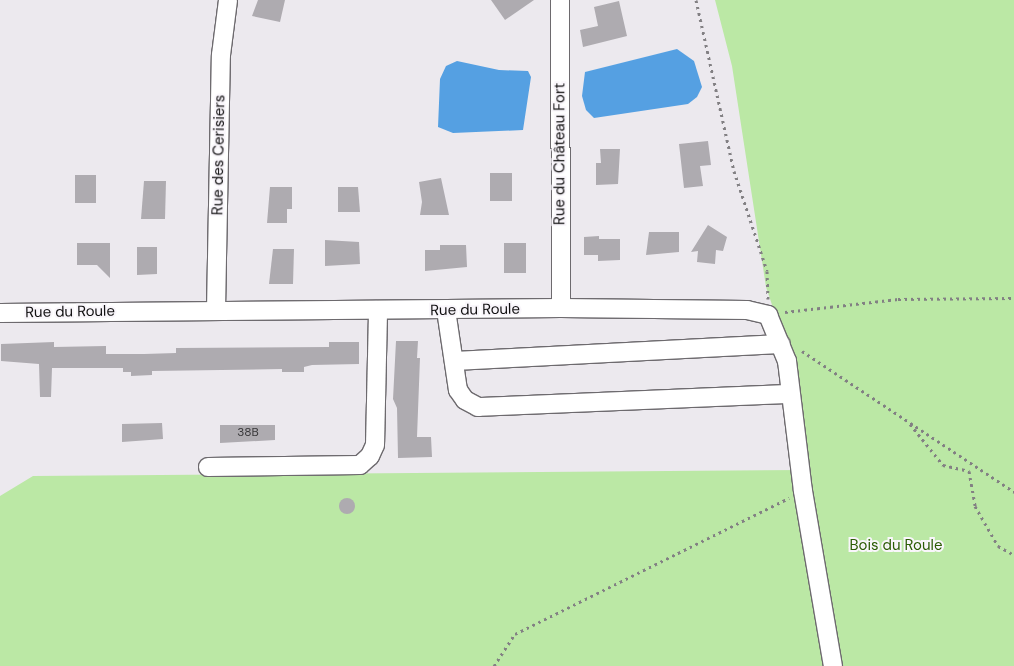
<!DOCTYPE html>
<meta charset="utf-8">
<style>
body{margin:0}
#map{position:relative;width:1014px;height:666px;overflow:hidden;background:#ece9ee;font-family:"DM Sans",sans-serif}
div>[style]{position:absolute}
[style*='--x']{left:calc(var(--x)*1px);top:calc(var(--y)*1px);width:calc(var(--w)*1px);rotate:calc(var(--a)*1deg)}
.green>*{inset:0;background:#bbe8a5}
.water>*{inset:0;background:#55a0e2}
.building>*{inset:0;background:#aeabb0}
.round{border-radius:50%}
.path>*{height:3px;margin-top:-1.5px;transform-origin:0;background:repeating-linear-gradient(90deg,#828083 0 2.5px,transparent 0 6.5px)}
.roads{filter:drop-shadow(1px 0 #6d6a6e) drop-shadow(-1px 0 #6d6a6e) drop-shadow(0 1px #6d6a6e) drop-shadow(0 -1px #6d6a6e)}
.minor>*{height:18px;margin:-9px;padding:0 9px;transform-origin:9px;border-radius:9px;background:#fff}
span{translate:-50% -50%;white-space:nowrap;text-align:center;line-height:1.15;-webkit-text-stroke:4px #f9f6fb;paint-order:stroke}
.number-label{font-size:12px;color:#383739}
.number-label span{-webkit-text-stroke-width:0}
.street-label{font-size:15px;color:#111011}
.park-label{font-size:15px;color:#2b5c04}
</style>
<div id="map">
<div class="green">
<i style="clip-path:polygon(715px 0,1014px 0,1014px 666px,0 666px,0 496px,33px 476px,804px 470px,794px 370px,766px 287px,732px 66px)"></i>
</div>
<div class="water">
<i style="clip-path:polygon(677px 49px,694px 61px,702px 87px,697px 97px,688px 104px,594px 118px,586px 110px,582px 96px,585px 72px)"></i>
<i style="clip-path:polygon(457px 61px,499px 70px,528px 71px,531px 77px,523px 130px,453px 133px,438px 127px,440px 79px,446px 66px)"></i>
</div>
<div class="building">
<i style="clip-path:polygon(258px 0,285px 0,280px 22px,252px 16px)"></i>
<i style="clip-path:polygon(491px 0,534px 0,505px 20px)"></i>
<i style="clip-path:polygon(619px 1px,627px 36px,583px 47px,580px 30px,598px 26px,594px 7px)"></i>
<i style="clip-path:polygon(708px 141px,711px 165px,700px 166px,703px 186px,684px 188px,679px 144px)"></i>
<i style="clip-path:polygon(600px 149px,620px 149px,618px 184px,596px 185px,596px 163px,601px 163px)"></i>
<i style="clip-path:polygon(490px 173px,512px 173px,512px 201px,490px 201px)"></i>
<i style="clip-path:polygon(75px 175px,96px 175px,96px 203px,75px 203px)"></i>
<i style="clip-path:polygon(441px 178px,449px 215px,420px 215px,422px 202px,419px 182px)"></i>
<i style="clip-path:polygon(144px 181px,166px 181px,165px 219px,141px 219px)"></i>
<i style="clip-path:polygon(270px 187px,292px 187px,292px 209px,287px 209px,287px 223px,267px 223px)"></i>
<i style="clip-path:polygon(338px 187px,358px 187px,360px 212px,338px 212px)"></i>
<i style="clip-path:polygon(708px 225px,727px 237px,723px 251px,716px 250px,715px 264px,697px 262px,698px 251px,691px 252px)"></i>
<i style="clip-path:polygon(649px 232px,679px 232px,679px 252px,646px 255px)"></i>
<i style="clip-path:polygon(599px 236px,599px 239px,620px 239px,620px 260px,598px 261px,598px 255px,584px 255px,584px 237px)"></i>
<i style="clip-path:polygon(325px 240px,359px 242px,360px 264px,325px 266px)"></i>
<i style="clip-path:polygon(77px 243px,110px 243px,110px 278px,97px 265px,77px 265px)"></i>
<i style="clip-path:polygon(504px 243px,526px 243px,526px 273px,504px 273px)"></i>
<i style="clip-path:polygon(440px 245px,466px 245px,467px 267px,425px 271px,425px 250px,440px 250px)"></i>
<i style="clip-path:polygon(137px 247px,157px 247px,157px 274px,137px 275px)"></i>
<i style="clip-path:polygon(273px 249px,294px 249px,293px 284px,269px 284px)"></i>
<i style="clip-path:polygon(396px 341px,418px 341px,417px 358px,420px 358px,417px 437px,431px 437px,432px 457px,398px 458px,397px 408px,393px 399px)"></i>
<i style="clip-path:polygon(54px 342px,54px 347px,106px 346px,106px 354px,144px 354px,176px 353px,176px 348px,329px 347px,329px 342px,359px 342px,359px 364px,312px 365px,304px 367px,304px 372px,282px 372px,282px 369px,152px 371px,152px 375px,131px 376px,131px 372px,123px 372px,123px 368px,52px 368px,51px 397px,40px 397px,39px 364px,1px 361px,1px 344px)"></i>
<i style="clip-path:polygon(162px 423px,163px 439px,122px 442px,122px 424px)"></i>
<i style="clip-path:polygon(220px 425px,275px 425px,275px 440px,220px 443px)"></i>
<i class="round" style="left:339px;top:498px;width:16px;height:16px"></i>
</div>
<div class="path">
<i style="--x:696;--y:0;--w:175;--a:77.5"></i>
<i style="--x:734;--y:171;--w:105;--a:71.7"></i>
<i style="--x:767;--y:271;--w:28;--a:88"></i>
<i style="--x:785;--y:312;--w:114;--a:-6.6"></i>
<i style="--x:898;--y:299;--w:116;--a:-0.5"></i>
<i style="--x:802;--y:351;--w:255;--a:33.6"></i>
<i style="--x:910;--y:424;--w:53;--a:51.2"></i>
<i style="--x:943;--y:465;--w:27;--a:13"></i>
<i style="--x:969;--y:471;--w:36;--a:80"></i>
<i style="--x:975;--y:506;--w:46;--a:60.1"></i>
<i style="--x:998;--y:546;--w:18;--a:29"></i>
<i style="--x:494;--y:666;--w:38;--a:-57"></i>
<i style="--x:515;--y:634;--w:306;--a:-26.4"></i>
</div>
<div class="roads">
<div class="minor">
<i style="--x:560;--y:0;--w:308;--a:89.8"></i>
<i style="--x:216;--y:310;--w:255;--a:-88.9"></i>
<i style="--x:221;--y:55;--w:55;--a:-82.7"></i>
<i style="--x:446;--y:310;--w:81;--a:81.5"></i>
<i style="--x:458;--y:390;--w:12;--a:55"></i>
<i style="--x:465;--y:400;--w:15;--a:28"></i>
<i style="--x:478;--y:407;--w:312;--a:-2.4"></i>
<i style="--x:0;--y:313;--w:561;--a:-0.51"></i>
<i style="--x:561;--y:308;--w:186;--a:0.6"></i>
<i style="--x:747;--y:310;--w:22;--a:13"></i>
<i style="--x:768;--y:315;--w:50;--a:67.6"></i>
<i style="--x:787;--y:361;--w:131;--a:83"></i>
<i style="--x:803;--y:491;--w:178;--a:80.3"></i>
<i style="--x:454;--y:361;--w:327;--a:-3"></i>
<i style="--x:208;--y:467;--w:152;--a:-0.8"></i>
<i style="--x:360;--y:465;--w:13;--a:-42"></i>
<i style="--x:370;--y:456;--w:12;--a:-66"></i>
<i style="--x:375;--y:445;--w:135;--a:-88.7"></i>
</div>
</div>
<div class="number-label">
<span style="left:248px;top:433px">38B</span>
</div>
<div class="street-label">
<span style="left:560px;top:154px;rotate:-90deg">Rue du Château Fort</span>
<span style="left:219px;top:155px;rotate:-89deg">Rue des Cerisiers</span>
<span style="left:475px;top:310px;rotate:-1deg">Rue du Roule</span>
<span style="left:70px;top:312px;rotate:-1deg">Rue du Roule</span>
</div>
<div class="park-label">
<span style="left:896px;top:546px">Bois du Roule</span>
</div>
</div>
